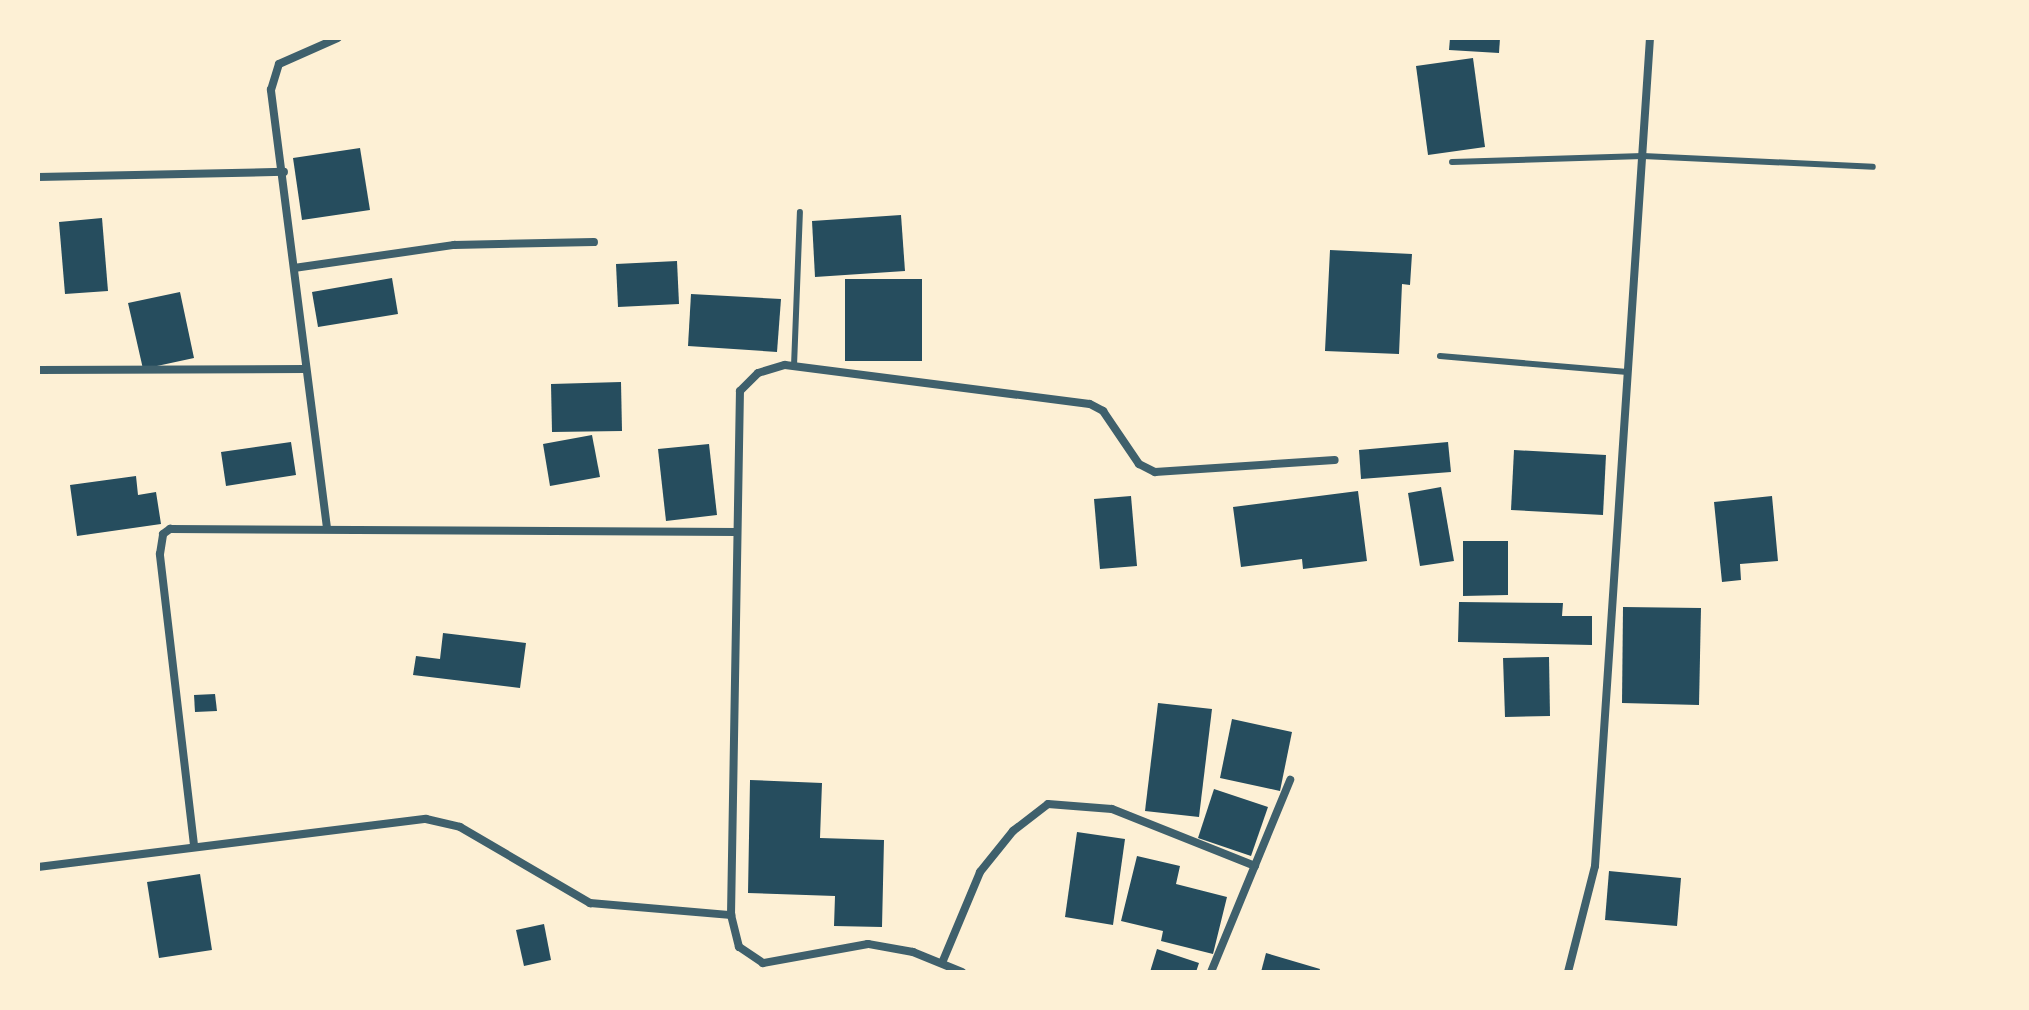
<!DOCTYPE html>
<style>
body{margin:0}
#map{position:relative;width:2029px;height:1010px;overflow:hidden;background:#fdf0d5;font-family:Figtree,sans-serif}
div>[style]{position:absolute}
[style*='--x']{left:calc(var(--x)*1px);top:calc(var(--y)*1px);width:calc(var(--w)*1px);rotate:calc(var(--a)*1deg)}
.building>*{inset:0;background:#264d5e}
.service>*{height:6px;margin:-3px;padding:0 3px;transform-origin:3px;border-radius:3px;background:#3f606c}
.minor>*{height:8px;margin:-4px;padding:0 4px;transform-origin:4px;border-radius:4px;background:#3f606c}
span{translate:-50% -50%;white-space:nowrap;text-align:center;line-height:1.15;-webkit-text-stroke:6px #fdf0d5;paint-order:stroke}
.frame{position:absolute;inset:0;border:40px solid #fdf0d5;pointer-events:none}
</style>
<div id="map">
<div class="building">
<i style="clip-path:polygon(1450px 38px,1500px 38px,1499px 53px,1449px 50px)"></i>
<i style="clip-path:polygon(1473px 58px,1485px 147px,1428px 155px,1416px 66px)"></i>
<i style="clip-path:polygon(360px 148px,370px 210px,302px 220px,293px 158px)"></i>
<i style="clip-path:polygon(901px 215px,905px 271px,815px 277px,812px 221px)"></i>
<i style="clip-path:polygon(102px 218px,108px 291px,65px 294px,59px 222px)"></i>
<i style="clip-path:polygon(1330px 250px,1412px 254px,1410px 285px,1402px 284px,1399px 354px,1325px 351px)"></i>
<i style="clip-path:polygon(677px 261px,679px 304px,618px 307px,616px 264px)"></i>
<i style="clip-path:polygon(392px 278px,398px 314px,318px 327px,312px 292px)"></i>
<i style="clip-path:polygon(845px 279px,922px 279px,922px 361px,845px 361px)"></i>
<i style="clip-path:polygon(180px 292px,194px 358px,143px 369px,128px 303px)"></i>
<i style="clip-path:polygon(691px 294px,781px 299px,777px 352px,688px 346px)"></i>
<i style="clip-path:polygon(621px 382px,622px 431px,552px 432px,551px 384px)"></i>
<i style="clip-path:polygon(592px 435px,600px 477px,550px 486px,543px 444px)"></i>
<i style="clip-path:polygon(291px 442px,296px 475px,226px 486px,221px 452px)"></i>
<i style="clip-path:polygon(1448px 442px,1451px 472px,1361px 479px,1359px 450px)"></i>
<i style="clip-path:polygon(709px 444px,717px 515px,666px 521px,658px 449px)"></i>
<i style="clip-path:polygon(1514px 450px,1606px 455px,1603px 515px,1511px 510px)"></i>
<i style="clip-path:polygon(136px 476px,138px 495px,156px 492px,161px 524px,77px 536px,70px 485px)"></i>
<i style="clip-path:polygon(1441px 487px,1454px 561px,1420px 566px,1408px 493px)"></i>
<i style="clip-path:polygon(1358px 491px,1367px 561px,1303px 569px,1302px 559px,1241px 567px,1233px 507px)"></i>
<i style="clip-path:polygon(1131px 496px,1137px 566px,1100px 569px,1094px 499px)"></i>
<i style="clip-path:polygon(1772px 496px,1778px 561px,1740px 564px,1741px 580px,1722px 582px,1714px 502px)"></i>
<i style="clip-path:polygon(1463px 541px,1508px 541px,1508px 595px,1463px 596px)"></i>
<i style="clip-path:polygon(1459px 602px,1563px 603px,1562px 616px,1592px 616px,1592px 645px,1458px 642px)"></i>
<i style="clip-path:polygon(1623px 607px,1701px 608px,1699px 705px,1622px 703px)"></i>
<i style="clip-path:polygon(443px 633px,526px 643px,520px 688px,413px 675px,416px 656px,440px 659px)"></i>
<i style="clip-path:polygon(1549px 657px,1550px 716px,1505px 717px,1503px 658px)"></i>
<i style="clip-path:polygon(215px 694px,217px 711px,195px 712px,194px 695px)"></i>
<i style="clip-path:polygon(1158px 703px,1212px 709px,1199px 817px,1145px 811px)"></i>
<i style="clip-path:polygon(1232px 719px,1292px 732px,1280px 791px,1220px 778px)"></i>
<i style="clip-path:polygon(750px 780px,822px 783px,820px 838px,884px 840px,882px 927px,834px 926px,835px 896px,748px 893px)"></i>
<i style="clip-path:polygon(1214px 789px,1268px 807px,1251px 856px,1198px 838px)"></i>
<i style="clip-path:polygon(1077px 832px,1125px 839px,1113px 925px,1065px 917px)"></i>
<i style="clip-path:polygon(1137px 856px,1180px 866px,1176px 884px,1227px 897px,1213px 954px,1161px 941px,1163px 931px,1121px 921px)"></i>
<i style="clip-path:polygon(1609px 871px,1681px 878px,1677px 926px,1605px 920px)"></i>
<i style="clip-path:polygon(200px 874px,212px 950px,159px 958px,147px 882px)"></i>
<i style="clip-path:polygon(544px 924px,551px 960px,524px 966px,516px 930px)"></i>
<i style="clip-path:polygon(1157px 949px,1199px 963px,1196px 972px,1150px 972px)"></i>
<i style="clip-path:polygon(1266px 953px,1320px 969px,1319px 972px,1261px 972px)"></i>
</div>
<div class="service">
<i style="--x:1452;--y:162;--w:191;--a:-1.8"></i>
<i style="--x:1643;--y:156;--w:230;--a:2.7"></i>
<i style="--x:1440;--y:356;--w:188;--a:4.9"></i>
<i style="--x:794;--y:366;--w:154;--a:-87.8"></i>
</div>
<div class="minor">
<i style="--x:38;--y:177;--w:246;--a:-1.2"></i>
<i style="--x:294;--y:268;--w:162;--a:-8.2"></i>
<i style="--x:454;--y:245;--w:140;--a:-1.2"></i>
<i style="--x:38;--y:370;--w:268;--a:-0.2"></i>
<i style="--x:327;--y:528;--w:442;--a:-97.3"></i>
<i style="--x:271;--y:90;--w:27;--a:-73"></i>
<i style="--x:279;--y:64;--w:64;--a:-23.8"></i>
<i style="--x:194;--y:845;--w:293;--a:-96.7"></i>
<i style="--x:160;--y:554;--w:20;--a:-81"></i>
<i style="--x:163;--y:534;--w:9;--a:-36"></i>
<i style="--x:170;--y:529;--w:567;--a:0.3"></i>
<i style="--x:38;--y:867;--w:391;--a:-7.1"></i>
<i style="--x:426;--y:819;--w:35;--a:13"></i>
<i style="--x:460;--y:827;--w:151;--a:30.3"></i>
<i style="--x:590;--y:903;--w:142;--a:4.9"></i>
<i style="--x:942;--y:963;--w:99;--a:-67.3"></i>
<i style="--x:980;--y:872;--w:53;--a:-51.2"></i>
<i style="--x:1013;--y:831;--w:44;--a:-37.6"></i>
<i style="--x:1048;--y:804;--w:64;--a:4.5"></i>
<i style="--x:1112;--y:809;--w:154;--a:21.7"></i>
<i style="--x:962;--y:972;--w:53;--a:-157.8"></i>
<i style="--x:913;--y:952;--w:46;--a:-169.9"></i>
<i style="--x:868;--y:944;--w:107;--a:169.7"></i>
<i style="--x:763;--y:963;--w:29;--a:-146"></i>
<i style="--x:739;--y:947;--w:33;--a:-104"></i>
<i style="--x:731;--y:915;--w:524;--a:-89.02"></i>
<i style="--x:740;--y:391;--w:25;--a:-45"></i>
<i style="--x:758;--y:373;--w:28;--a:-17"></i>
<i style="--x:785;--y:365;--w:307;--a:7.3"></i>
<i style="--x:1090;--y:404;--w:15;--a:28"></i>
<i style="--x:1103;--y:411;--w:64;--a:55.8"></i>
<i style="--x:1139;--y:464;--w:18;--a:27"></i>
<i style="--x:1155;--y:472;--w:180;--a:-3.8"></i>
<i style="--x:1211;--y:972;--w:208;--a:-67.6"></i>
<i style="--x:1568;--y:972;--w:109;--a:-75.7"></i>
<i style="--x:1595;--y:866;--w:830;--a:-86.2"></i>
</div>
<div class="frame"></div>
</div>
